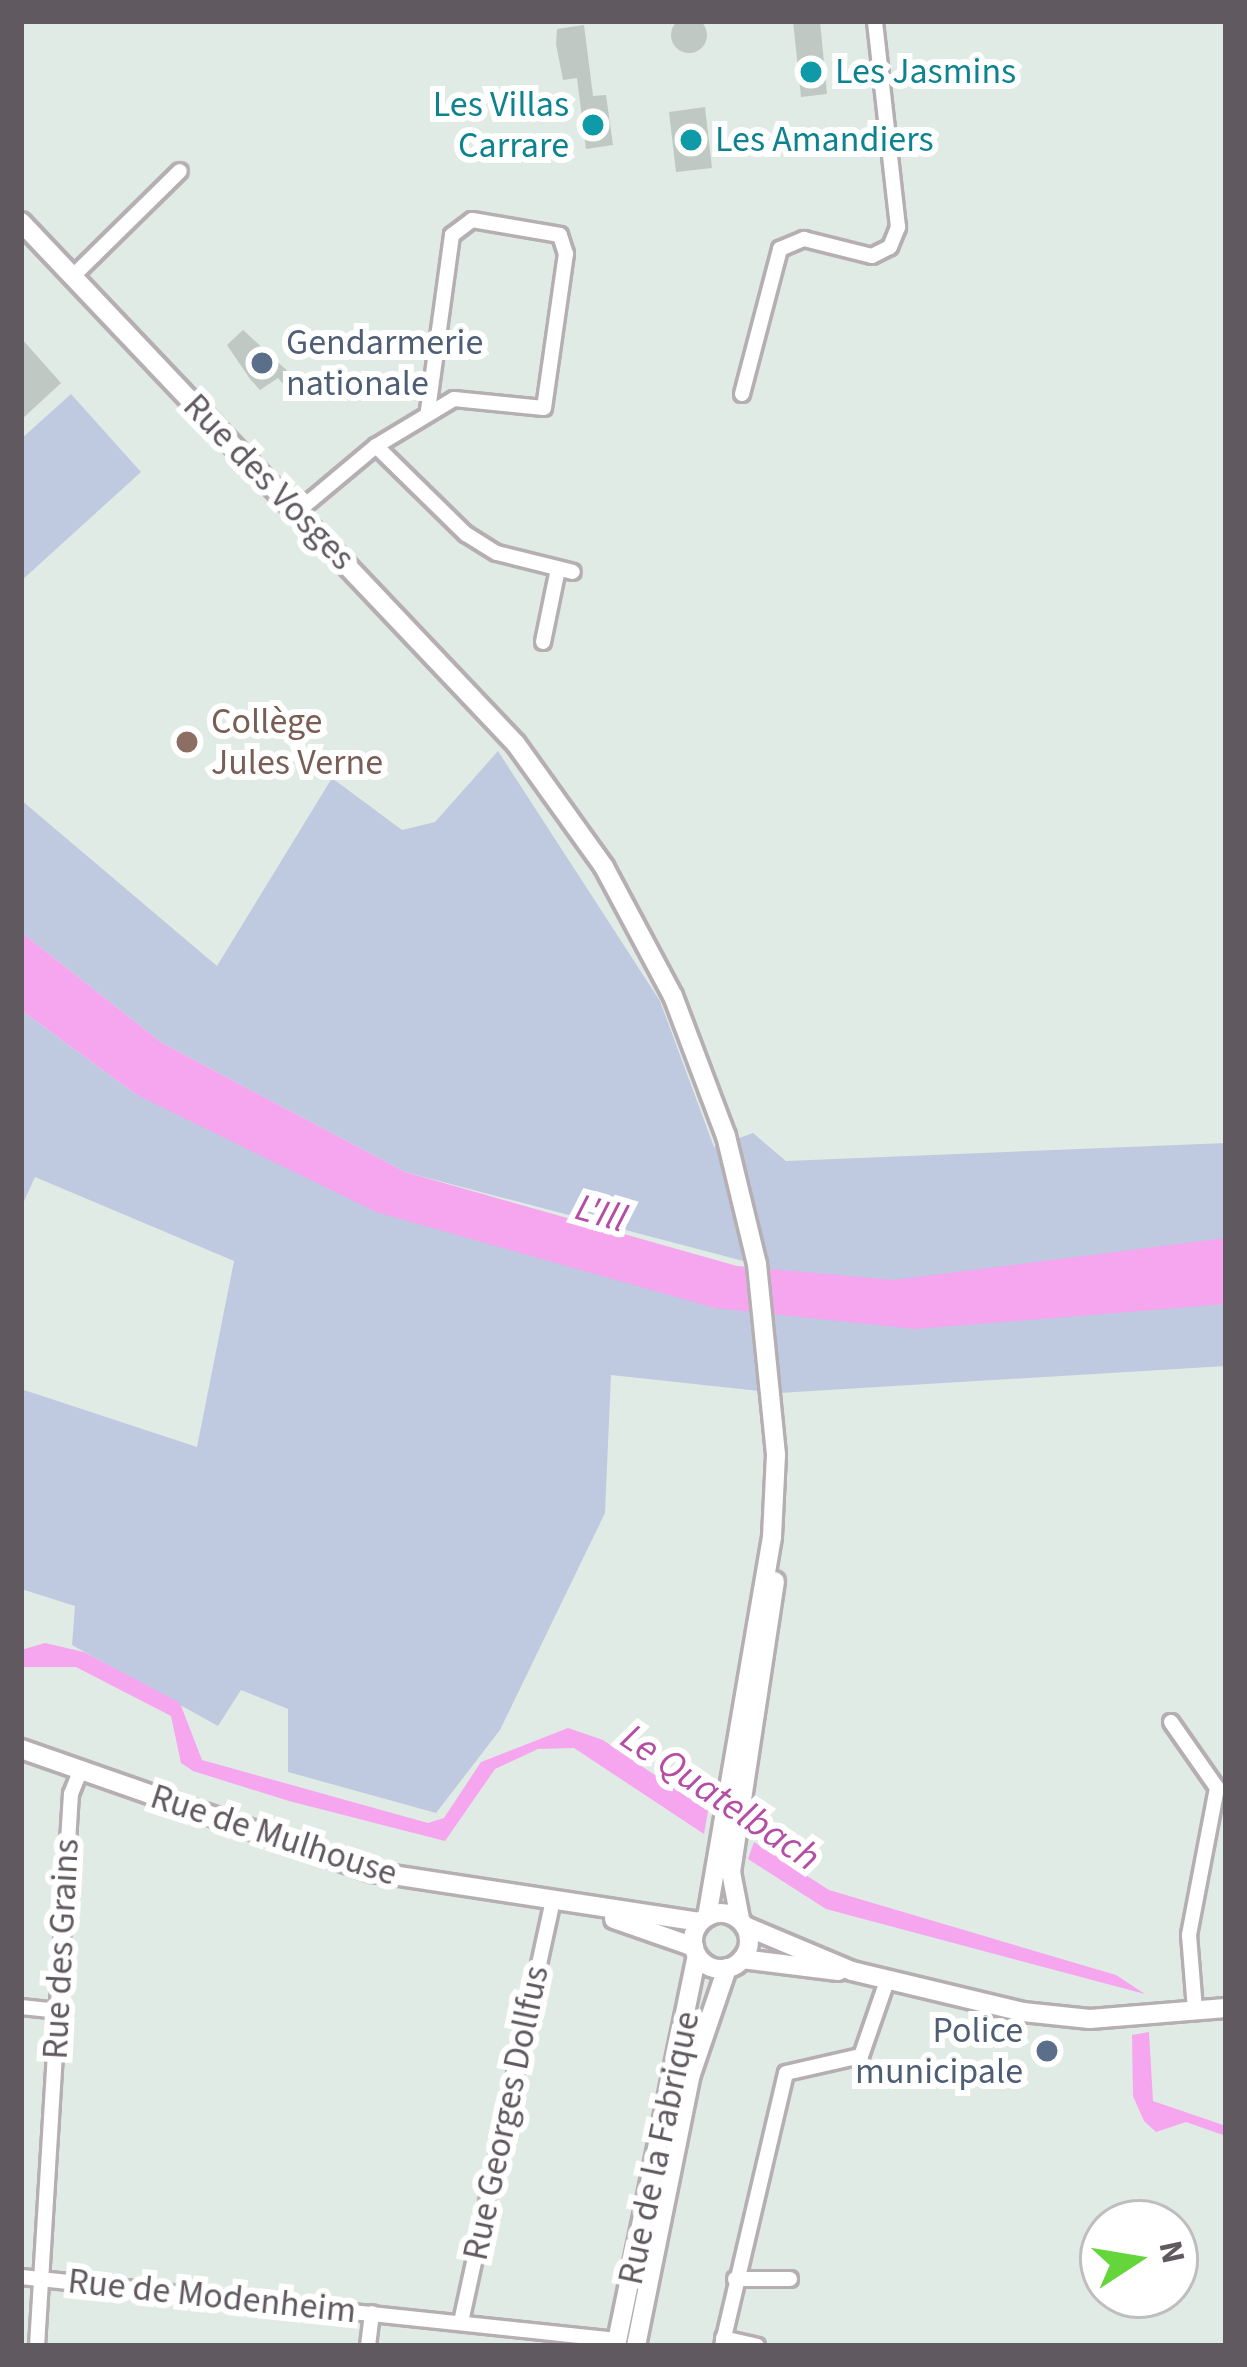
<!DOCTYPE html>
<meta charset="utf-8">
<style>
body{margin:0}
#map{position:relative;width:1247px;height:2367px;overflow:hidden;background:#e1ebe5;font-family:"Source Sans 3",sans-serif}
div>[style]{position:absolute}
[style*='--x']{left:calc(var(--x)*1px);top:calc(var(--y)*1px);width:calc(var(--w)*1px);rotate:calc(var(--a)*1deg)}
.green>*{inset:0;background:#bfcae0}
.water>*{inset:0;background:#f5a6ee}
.building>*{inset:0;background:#bfc8c3}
.round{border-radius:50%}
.roads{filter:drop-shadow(3px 0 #b5aeb3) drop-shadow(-3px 0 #b5aeb3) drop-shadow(0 3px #b5aeb3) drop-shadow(0 -3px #b5aeb3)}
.minor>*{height:14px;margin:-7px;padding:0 7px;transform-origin:7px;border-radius:7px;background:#fff}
.secondary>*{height:18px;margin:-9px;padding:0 9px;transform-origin:9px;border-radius:9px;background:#fff}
.secondary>.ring{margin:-9px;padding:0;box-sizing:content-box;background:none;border:18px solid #fff;border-radius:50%}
.dots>*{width:33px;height:33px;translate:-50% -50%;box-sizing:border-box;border:6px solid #fff;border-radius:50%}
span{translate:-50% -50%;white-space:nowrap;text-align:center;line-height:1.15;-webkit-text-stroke:12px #fff;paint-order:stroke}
.culture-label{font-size:36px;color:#0d838f}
.left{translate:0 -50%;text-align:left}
.right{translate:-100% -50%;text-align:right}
.service-label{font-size:36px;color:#4e5e75}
.street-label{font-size:36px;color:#60595f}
.education-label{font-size:36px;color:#785e54}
.water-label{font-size:39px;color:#b44da3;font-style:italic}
.frame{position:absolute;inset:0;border:24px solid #60595f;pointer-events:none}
.north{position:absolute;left:1079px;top:2199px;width:120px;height:120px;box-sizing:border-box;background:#fff;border:3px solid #bfbdbf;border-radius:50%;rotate:78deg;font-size:33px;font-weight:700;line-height:48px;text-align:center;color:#60595f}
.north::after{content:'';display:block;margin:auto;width:42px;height:54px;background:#65d53c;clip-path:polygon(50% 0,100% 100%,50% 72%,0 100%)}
</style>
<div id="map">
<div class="green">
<i style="clip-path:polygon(71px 394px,141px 472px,21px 581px,21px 439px)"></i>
<i style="clip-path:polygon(498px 751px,660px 1001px,714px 1147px,753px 1133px,786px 1161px,1226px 1143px,1226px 1366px,779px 1393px,611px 1375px,605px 1513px,500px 1730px,436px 1813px,288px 1772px,288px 1709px,241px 1690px,218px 1726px,72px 1645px,75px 1606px,21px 1589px,21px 1389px,197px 1447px,234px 1261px,35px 1177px,21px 1208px,21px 1010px,137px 1095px,715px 1308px,766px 1267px,405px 1172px,162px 1043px,21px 932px,21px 800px,217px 966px,332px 778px,402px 830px,435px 822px)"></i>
</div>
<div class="water">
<i style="clip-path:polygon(21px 932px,162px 1043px,405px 1172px,737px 1266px,894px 1280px,1226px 1238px,1226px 1304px,915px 1329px,715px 1308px,376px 1212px,137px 1095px,21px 1010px)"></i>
<i style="clip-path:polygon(45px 1643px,84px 1652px,180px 1703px,202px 1760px,428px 1823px,444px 1818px,481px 1762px,568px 1728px,603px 1740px,708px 1811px,704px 1834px,574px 1748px,538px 1749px,495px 1769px,445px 1841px,289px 1801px,193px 1771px,181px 1763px,171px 1716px,76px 1667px,21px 1667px,21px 1650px)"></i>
<i style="clip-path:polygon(754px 1842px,829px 1890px,1116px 1975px,1145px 1994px,826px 1909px,748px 1859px)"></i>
<i style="clip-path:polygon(1149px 2032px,1153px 2101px,1226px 2126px,1226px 2136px,1186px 2122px,1156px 2132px,1144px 2121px,1133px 2096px,1132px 2035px)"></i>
</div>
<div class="building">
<i class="round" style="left:671px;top:17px;width:36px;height:36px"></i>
<i style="clip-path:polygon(793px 21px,820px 21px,827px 94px,801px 97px)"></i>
<i style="clip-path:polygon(584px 25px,593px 96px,606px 95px,613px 145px,586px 149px,577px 78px,563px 80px,556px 44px,557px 29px)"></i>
<i style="clip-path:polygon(705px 107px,712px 168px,676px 172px,669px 112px)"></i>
<i style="clip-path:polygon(243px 330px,293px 376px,284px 385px,278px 378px,260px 390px,250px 379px,227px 345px)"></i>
<i style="clip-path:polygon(21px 338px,61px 383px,21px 420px)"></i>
</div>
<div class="roads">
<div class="minor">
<i style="--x:72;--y:277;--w:151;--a:-44.5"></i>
<i style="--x:742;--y:394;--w:150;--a:-75.3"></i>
<i style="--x:780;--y:249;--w:26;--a:-23"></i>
<i style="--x:804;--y:239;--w:70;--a:14"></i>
<i style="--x:872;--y:256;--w:20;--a:-27"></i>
<i style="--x:890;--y:247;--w:22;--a:-68"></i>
<i style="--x:898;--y:227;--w:207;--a:-96.4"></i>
<i style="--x:376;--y:446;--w:126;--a:44.4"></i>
<i style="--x:466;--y:534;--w:36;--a:32"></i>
<i style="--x:497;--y:553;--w:78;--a:14"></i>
<i style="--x:297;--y:512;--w:103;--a:-39.9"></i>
<i style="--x:376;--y:446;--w:91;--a:-31.1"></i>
<i style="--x:454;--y:399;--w:90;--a:5.7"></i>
<i style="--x:544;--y:408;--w:156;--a:-81.9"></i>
<i style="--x:566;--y:254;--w:20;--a:-108"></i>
<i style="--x:560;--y:235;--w:89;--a:-170.3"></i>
<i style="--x:472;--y:220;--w:25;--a:143"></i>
<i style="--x:452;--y:235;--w:178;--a:97.8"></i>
<i style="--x:543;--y:642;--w:75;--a:-78.4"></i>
<i style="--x:1171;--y:1722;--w:80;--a:55.1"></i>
<i style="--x:1217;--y:1788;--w:150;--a:100.8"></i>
<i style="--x:1189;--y:1935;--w:74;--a:85.4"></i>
<i style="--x:21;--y:2007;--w:37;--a:6"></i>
<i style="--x:21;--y:2277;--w:599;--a:6.03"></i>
<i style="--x:735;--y:2279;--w:55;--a:0"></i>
<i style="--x:461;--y:2322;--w:428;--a:-77.7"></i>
<i style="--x:723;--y:2338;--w:35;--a:13"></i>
<i style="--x:37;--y:2346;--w:553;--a:-86.48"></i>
<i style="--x:71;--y:1794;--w:27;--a:-68"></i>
<i style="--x:368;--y:2346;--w:33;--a:-83"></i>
<i style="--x:722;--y:2346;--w:280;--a:-76.8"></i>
<i style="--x:786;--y:2073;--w:77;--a:-12.8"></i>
<i style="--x:861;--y:2056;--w:79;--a:-70.9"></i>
</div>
<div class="secondary">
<i style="--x:21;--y:222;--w:719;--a:46.52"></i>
<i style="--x:516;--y:744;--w:151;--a:54.4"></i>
<i style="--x:604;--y:867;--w:146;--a:61.9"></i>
<i style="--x:673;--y:996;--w:150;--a:69.3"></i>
<i style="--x:726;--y:1136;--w:132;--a:76.4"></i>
<i style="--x:757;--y:1264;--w:192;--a:84.3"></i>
<i style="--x:776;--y:1455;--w:82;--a:92.8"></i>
<i style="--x:772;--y:1537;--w:385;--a:99.7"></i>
<i style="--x:21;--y:1749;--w:373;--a:19.3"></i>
<i style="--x:373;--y:1872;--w:331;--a:8.7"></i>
<i class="ring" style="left:693px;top:1913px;width:38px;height:38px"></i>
<i style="--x:614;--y:1919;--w:85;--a:19.3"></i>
<i style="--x:740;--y:1919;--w:48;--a:-100.8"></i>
<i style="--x:731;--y:1872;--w:294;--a:-81.4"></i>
<i style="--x:745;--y:1926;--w:116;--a:22.8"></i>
<i style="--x:852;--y:1971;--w:176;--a:13.5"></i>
<i style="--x:1023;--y:2012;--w:67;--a:6"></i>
<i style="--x:1090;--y:2019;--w:136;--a:-4.6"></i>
<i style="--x:742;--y:1959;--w:97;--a:7.1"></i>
<i style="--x:616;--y:2346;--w:399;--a:-78.3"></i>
<i style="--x:636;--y:2346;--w:278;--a:-78.6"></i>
<i style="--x:691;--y:2074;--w:112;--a:-71.2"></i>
</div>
</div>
<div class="dots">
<i style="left:811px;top:72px;background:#0f9aa8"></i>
<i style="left:593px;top:125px;background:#0f9aa8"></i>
<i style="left:691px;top:140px;background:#0f9aa8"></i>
<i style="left:262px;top:363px;background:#5c6f8a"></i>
<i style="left:187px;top:742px;background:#8d6e63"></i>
<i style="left:1047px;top:2051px;background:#5c6f8a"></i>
</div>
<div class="culture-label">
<span class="left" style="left:835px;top:72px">Les Jasmins</span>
<span class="right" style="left:569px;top:125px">Les Villas<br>Carrare</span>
<span class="left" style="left:715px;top:140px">Les Amandiers</span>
</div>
<div class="service-label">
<span class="left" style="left:286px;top:363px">Gendarmerie<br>nationale</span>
<span class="right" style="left:1023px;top:2051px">Police<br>municipale</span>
</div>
<div class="street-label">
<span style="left:269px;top:482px;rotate:46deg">Rue des Vosges</span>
<span style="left:274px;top:1835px;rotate:18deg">Rue de Mulhouse</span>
<span style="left:61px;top:1949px;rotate:-87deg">Rue des Grains</span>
<span style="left:506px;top:2113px;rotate:-78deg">Rue Georges Dollfus</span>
<span style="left:659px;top:2148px;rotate:-78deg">Rue de la Fabrique</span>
<span style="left:212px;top:2296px;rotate:6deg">Rue de Modenheim</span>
</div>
<div class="education-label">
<span class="left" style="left:211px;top:742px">Collège<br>Jules Verne</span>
</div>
<div class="water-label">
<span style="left:601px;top:1214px;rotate:16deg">L'Ill</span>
<span style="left:720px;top:1798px;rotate:34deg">Le Quatelbach</span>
</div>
<div class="frame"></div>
<div class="north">N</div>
</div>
